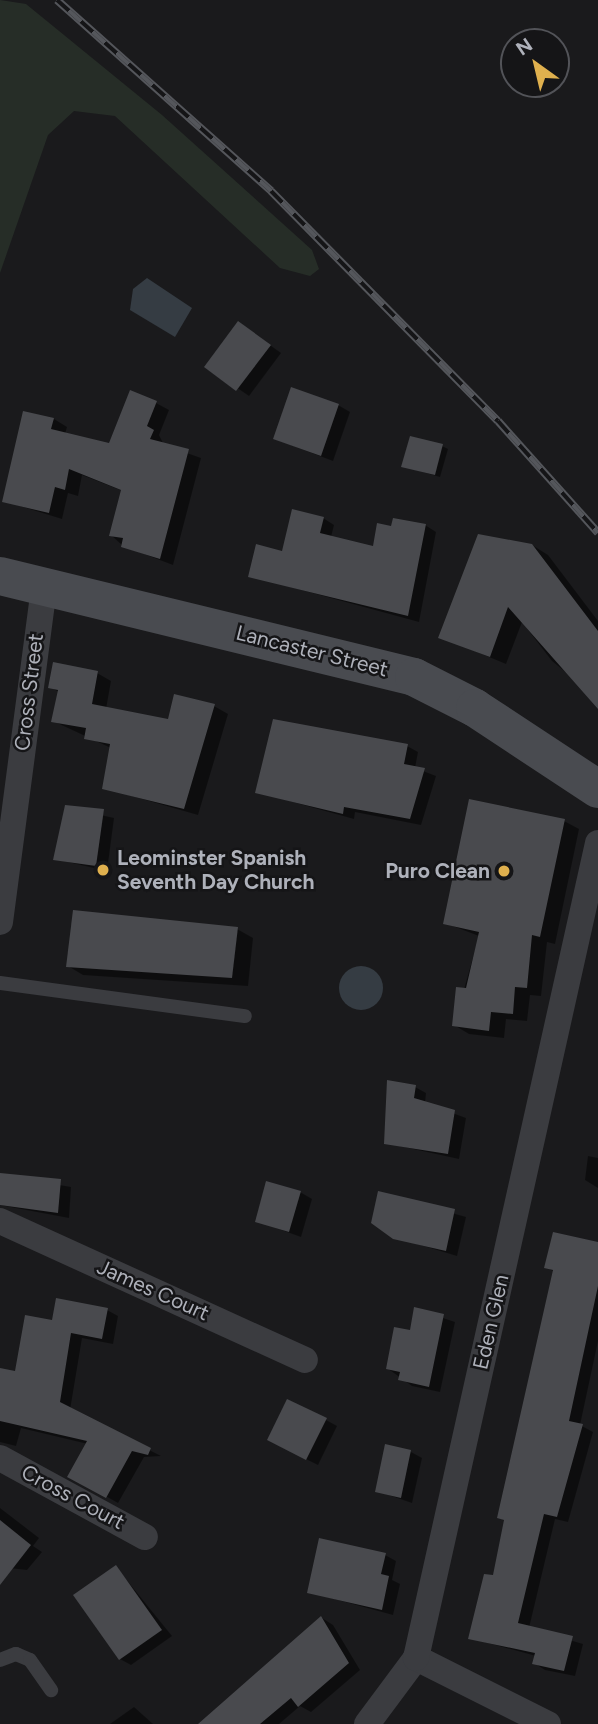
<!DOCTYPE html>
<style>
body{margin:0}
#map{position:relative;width:598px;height:1724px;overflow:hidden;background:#1a1a1c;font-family:Figtree,sans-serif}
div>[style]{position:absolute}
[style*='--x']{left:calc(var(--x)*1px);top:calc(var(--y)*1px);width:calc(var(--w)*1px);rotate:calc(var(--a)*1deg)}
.green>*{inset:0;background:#262d27}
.water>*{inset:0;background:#353c43}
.round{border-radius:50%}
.shadow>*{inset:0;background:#0007}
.building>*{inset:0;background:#494a4e}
.lane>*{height:14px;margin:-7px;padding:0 7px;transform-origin:7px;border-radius:7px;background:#3b3c40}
.street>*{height:26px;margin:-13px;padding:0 13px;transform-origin:13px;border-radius:13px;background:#3b3c40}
.secondary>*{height:38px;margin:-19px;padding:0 19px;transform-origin:19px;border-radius:19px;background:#494b50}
.rail>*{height:8px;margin-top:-4px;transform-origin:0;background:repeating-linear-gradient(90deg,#151517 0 16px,#54565b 0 32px);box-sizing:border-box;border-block:2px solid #54565b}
.dots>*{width:19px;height:19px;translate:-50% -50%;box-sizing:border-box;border:4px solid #151517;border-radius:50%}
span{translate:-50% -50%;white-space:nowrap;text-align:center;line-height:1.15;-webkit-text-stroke:5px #151517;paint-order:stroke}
.street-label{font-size:21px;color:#aeb1ba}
.poi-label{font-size:21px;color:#aeb1ba;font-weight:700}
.left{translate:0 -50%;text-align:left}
.right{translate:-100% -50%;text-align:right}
.north{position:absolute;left:500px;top:28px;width:70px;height:70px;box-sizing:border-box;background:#151517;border:2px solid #525358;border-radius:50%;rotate:326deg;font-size:19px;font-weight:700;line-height:28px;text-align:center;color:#aeb1ba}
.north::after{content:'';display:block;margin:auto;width:24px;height:32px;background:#dfb04e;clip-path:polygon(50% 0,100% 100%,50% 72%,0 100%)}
</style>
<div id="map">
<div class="green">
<i style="clip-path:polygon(0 0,26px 4px,162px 115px,312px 250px,319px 269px,310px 276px,280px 268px,115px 116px,74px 111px,48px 135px,0 273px)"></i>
</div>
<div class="water">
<i style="clip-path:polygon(147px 278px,192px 308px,175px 337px,130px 310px,133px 289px)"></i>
<i class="round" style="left:339px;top:966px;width:44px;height:44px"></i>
</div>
<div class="shadow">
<i style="clip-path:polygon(239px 323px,281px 353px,249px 396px,207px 367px)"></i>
<i style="clip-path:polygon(156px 403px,169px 410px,159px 435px,164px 445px,201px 458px,173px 565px,123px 546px,111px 535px,123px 491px,82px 475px,78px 496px,68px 493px,62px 519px,4px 501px,54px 419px,67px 427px,65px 434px,110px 445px)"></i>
<i style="clip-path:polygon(338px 405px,350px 412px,333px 461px,275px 439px)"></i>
<i style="clip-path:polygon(442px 446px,448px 449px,440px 477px,403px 466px)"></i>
<i style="clip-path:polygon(323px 518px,334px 525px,331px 537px,375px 548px,393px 528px,425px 525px,436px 532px,419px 622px,250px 576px)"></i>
<i style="clip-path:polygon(532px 545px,548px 555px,598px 621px,598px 698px,552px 661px,522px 622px,506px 664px,441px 637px)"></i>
<i style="clip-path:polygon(97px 673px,111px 681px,106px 709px,169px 721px,214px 706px,228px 714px,198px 815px,104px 788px,111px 748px,53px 721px,59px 692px,50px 687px)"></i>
<i style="clip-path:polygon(407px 746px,418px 752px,415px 768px,436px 776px,421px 825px,355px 812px,354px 819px,257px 792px)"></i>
<i style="clip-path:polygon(65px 807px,114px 818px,107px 871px,55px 859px)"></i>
<i style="clip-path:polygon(564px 821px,579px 829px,555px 944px,547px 942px,541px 996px,530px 995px,527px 1021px,506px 1019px,504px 1038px,469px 1034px,454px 1025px,479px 936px,445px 923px)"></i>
<i style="clip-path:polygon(237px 929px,253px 938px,248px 986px,83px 975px,68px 966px)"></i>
<i style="clip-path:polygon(415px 1087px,426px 1093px,425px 1103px,466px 1118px,459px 1159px,386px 1143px)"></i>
<i style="clip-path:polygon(588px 1156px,598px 1158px,598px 1188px,585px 1180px)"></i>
<i style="clip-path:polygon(0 1175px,71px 1187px,69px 1218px,0 1205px)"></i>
<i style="clip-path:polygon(300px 1192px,312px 1199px,301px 1237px,257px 1221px)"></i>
<i style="clip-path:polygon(380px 1193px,466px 1217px,457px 1256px,394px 1237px)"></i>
<i style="clip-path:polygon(598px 1244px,598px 1341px,580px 1425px,593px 1432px,568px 1522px,555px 1519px,529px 1628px,583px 1644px,575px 1676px,545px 1670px,534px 1663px,536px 1656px,470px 1638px,494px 1578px,505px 1521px,499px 1517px,555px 1272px,546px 1267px)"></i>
<i style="clip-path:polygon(416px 1309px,455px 1322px,440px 1392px,412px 1386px,387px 1368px,411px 1332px)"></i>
<i style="clip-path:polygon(107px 1310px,118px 1316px,113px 1344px,82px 1338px,70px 1410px,161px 1456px,144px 1457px,118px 1503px,70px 1476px,88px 1444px,21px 1428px,16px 1446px,0 1442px,0 1370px,16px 1373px,53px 1322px)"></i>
<i style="clip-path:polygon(326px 1420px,337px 1426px,318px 1465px,280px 1446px)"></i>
<i style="clip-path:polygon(411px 1452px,422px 1458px,412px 1503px,377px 1491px)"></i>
<i style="clip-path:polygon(0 1508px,39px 1538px,33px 1546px,42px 1552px,27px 1570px,0 1567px)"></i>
<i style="clip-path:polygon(385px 1555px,396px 1561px,392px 1580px,400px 1584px,393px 1615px,309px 1592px)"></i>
<i style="clip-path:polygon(116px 1567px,172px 1636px,131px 1665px,120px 1659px)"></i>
<i style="clip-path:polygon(322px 1618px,333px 1625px,360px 1670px,311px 1712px,300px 1706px,279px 1724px,223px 1724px)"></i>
<i style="clip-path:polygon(134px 1707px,153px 1724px,110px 1724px)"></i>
</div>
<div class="building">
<i style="clip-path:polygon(238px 321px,271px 345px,236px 391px,204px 367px)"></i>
<i style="clip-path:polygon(291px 387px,339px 404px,321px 456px,273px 439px)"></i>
<i style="clip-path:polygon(130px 390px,157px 401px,147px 426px,154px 430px,150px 439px,189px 449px,160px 559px,121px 547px,123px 538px,109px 536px,121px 490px,69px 469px,65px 490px,55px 487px,49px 513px,2px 502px,23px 411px,54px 418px,51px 429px,109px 443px)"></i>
<i style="clip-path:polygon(410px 436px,443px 444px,435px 475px,401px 467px)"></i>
<i style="clip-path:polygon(292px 509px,324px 517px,320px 533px,373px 546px,377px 523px,391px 526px,393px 518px,426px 524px,408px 616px,248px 577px,256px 544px,282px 551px)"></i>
<i style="clip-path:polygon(478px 534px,532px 544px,598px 631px,598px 709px,508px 607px,490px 657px,438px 638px)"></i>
<i style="clip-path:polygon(53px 662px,98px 671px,92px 704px,168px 719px,174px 694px,215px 704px,184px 809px,102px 789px,110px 744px,84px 739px,86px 728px,51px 722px,58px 690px,48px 688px)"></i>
<i style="clip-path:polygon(273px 719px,408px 744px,404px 764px,425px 768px,410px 819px,344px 807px,343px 814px,255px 793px)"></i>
<i style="clip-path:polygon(469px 799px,565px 819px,540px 937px,532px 935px,527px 988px,515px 987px,513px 1014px,491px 1012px,489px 1031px,452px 1026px,456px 987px,466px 988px,479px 932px,443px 924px)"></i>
<i style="clip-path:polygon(65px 805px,104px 809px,96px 866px,53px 860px)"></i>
<i style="clip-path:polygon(73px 910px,238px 927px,232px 978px,66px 967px)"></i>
<i style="clip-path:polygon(387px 1080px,416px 1085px,414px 1098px,455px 1110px,448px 1154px,384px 1144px)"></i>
<i style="clip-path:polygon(0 1173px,61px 1179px,58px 1213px,0 1205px)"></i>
<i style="clip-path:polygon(266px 1181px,301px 1191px,289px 1232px,255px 1222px)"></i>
<i style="clip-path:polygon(378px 1191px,455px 1209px,446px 1251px,393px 1239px,371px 1223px)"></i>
<i style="clip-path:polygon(553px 1232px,598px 1242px,598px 1286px,569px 1421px,583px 1424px,557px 1517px,544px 1514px,518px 1623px,573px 1636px,564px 1671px,532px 1664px,535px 1653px,468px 1639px,484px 1574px,493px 1575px,504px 1520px,497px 1518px,553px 1270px,544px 1268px)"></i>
<i style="clip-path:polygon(56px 1298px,108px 1308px,102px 1339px,71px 1333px,60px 1402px,151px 1448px,148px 1455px,132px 1451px,106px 1498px,67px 1477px,87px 1441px,0 1421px,0 1368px,15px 1371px,25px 1315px,52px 1320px)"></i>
<i style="clip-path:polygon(414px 1307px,444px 1314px,429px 1387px,398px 1380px,400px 1372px,386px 1369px,394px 1327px,410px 1330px)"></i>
<i style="clip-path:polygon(287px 1399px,327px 1418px,306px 1460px,267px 1440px)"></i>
<i style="clip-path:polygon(385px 1444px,411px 1450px,401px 1498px,375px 1492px)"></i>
<i style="clip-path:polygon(0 1520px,31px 1545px,0 1585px)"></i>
<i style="clip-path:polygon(319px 1538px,386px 1553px,381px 1574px,389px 1576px,382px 1610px,307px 1593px)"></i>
<i style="clip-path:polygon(116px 1565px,162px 1630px,119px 1660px,73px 1595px)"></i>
<i style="clip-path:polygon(321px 1616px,349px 1663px,298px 1707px,291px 1698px,260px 1724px,198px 1724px)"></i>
</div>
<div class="lane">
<i style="--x:0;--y:983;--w:247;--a:7.7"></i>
<i style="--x:0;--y:1660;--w:17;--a:-21"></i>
<i style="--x:16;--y:1654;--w:15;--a:23"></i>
<i style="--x:30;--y:1660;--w:37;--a:55"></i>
</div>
<div class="street">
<i style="--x:0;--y:922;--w:338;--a:-82.5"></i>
<i style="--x:0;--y:1221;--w:335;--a:24.5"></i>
<i style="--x:0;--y:1458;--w:165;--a:28.6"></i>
<i style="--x:367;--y:1724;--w:82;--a:-53.4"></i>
<i style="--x:548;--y:1724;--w:148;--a:-153.4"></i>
<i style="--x:416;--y:1658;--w:835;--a:-77.41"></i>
</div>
<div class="secondary">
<i style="--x:0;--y:576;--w:426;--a:13.7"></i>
<i style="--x:414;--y:677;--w:68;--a:26.9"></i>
<i style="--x:475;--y:708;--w:147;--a:33.4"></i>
</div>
<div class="rail">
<i style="--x:57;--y:0;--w:287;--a:41.7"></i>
<i style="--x:271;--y:191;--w:323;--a:45.4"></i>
<i style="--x:498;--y:421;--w:150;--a:48.2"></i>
</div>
<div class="dots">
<i style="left:103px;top:870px;background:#dfb04e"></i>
<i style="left:504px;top:871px;background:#dfb04e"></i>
</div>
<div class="street-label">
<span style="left:312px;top:651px;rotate:14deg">Lancaster Street</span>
<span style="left:29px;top:692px;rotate:-83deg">Cross Street</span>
<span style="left:153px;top:1290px;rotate:24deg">James Court</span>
<span style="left:491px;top:1322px;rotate:-77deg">Eden Glen</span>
<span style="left:73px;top:1497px;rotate:28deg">Cross Court</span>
</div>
<div class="poi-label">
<span class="left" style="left:117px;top:870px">Leominster Spanish<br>Seventh Day Church</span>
<span class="right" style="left:490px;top:871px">Puro Clean</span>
</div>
<div class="north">N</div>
</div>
